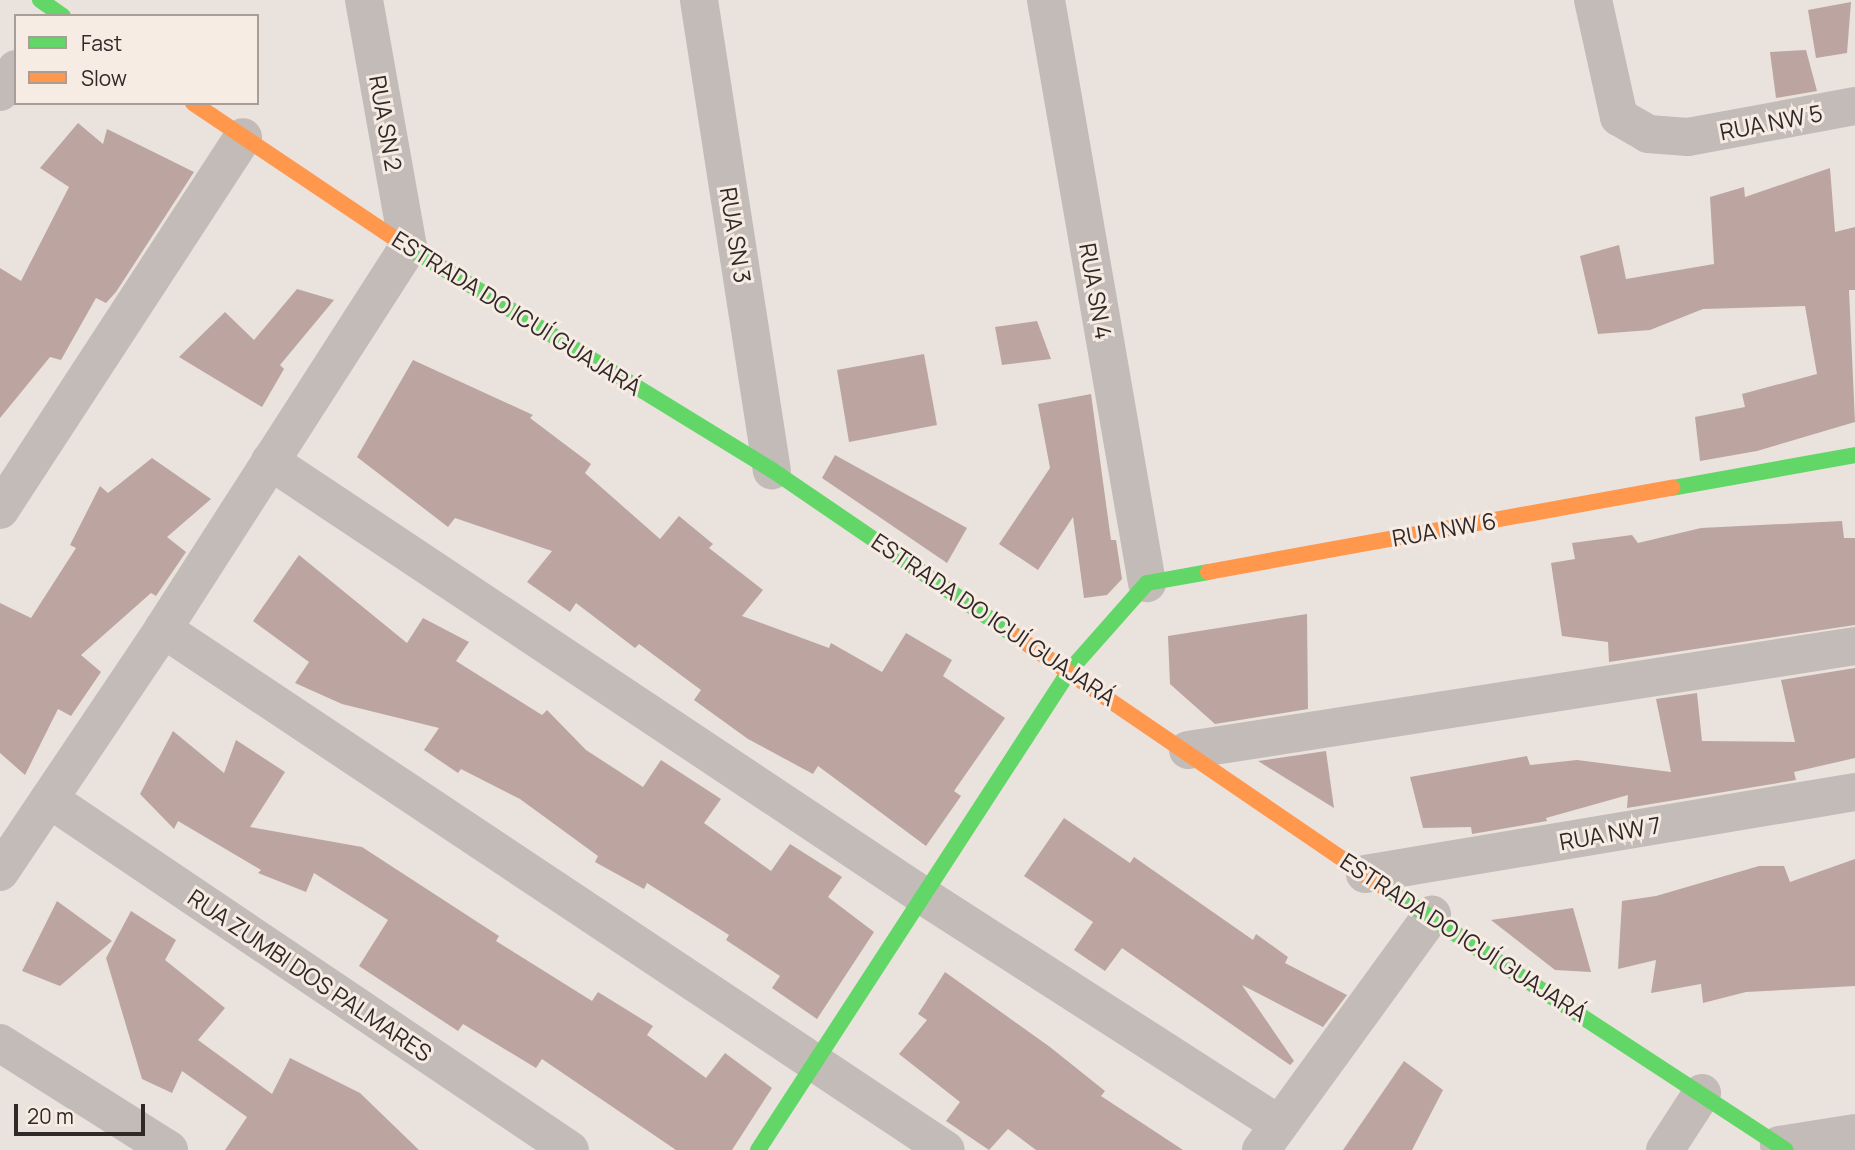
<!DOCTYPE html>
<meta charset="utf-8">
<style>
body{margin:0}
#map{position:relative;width:1855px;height:1150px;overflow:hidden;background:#eae2dd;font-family:Manrope,sans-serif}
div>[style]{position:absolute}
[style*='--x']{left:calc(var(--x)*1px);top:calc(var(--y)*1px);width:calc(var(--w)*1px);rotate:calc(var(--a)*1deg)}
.building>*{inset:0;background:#bca5a0}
.street>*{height:38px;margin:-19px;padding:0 19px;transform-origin:19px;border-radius:19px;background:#c2bbb7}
.fast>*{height:16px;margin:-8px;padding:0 8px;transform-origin:8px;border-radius:8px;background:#63d668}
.slow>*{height:16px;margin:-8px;padding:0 8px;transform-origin:8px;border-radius:8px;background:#ff974d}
span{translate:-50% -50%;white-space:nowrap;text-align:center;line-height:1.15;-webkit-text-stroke:6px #f7ece4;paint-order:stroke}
.street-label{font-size:23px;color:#322826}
.legend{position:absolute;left:14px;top:14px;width:245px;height:91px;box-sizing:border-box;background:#f7ece4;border:2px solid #a89e98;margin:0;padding:9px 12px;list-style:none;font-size:21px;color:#322826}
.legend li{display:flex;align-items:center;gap:14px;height:35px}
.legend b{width:35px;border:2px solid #a89e98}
.scale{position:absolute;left:14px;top:1104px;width:131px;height:32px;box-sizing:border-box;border:4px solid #322826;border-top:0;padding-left:9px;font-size:21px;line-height:24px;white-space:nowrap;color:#322826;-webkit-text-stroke:5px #f7ece4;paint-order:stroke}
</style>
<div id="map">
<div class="building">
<i style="clip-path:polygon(1851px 2px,1847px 53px,1816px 58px,1808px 10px)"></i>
<i style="clip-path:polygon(1806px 50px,1817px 91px,1776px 98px,1770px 52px)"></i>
<i style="clip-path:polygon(78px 123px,103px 144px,107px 129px,194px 172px,116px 292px,106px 303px,96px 298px,61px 360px,50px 357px,0 418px,0 268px,21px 281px,69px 187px,40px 168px)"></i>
<i style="clip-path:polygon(1830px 168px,1835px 232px,1855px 227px,1855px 290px,1849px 290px,1855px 422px,1757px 451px,1700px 461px,1695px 417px,1745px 407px,1742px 394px,1817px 374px,1805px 306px,1703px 309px,1650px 330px,1598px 334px,1580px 256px,1619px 245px,1626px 279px,1714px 264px,1710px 197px,1744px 187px,1745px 197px)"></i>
<i style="clip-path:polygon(297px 289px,334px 300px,280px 365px,284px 369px,262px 407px,179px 357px,225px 312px,254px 340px)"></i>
<i style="clip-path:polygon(1037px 321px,1051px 359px,1002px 365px,995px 327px)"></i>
<i style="clip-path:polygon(924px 354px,937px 425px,849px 442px,837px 370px)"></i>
<i style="clip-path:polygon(413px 360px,533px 415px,530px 418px,591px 464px,585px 473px,660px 539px,679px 516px,713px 544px,709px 548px,763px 590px,742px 616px,829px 648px,831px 643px,882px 672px,906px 633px,952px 660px,943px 676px,1005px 718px,954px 791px,961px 796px,926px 846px,818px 766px,813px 774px,748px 739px,694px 700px,701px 690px,639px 644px,635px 648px,576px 603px,570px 612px,527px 582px,552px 551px,455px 518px,448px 527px,357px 457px)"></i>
<i style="clip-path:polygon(1091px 394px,1111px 540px,1116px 540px,1122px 579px,1107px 595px,1084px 598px,1073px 517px,1038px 570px,999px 544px,1050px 468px,1038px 404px)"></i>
<i style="clip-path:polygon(835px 455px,967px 528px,947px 563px,822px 478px)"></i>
<i style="clip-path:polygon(152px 458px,211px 499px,167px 537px,186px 552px,156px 596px,151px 593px,81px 655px,101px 672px,71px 716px,58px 709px,25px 775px,0 753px,0 603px,31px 618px,76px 548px,70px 545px,100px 486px,108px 493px)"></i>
<i style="clip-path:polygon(1842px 521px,1844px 538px,1855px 538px,1855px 625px,1609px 662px,1608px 642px,1562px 636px,1551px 563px,1575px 559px,1572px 543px,1632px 535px,1638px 543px,1701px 528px)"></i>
<i style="clip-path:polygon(299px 555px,407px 643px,423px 618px,469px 642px,456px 661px,542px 715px,547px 710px,586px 750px,643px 787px,661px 760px,721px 799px,704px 823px,771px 871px,790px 844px,842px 877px,828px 897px,874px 932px,817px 1019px,772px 988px,780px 976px,726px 940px,729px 935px,647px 883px,644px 889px,595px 862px,598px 856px,520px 799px,461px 769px,458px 773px,424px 750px,439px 728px,342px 704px,295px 683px,309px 662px,253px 621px)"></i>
<i style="clip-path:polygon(1307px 614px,1308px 709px,1215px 724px,1170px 684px,1168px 636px)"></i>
<i style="clip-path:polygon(1855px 668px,1855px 758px,1794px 772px,1796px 780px,1627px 808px,1628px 795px,1546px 818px,1547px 821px,1472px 834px,1471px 827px,1423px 828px,1410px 777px,1527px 756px,1530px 765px,1577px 760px,1671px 772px,1656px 699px,1697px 693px,1702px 741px,1795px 742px,1781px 680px)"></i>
<i style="clip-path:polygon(173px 731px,224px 773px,236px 740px,285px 772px,250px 827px,362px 847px,499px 936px,496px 941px,592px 1001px,598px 992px,653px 1026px,647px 1035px,706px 1078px,725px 1053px,772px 1088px,732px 1150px,676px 1150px,542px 1059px,536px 1068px,463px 1024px,458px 1031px,359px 966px,388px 920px,314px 873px,306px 892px,258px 873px,261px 870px,178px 821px,174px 829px,140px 794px)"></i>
<i style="clip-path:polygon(1326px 751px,1334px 808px,1258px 761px)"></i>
<i style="clip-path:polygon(1064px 818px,1130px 863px,1134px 857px,1253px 940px,1256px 934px,1288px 957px,1285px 963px,1347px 995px,1323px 1027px,1242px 985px,1294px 1061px,1290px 1065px,1122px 948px,1105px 971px,1074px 950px,1093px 922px,1024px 876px)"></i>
<i style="clip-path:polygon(1855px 859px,1855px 986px,1746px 992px,1703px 1003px,1701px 984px,1651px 993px,1656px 960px,1618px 969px,1622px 901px,1656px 896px,1759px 866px,1784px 866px,1790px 882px)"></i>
<i style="clip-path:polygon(57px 901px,112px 941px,60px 986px,22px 971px)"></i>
<i style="clip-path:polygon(1573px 908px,1591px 972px,1555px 970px,1491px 920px)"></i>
<i style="clip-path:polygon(131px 911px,176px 940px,165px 960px,225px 1008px,198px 1040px,272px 1094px,290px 1058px,360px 1093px,419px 1150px,225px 1150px,247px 1117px,182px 1071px,172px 1093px,142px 1079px,106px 958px)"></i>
<i style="clip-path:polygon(945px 972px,1050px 1047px,1105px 1091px,1101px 1096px,1183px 1150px,1036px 1150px,1008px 1129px,989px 1150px,946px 1121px,960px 1102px,899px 1054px,927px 1020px,918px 1014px)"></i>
<i style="clip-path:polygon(1404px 1061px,1443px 1090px,1412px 1150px,1343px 1150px)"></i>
</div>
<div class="street">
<i style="--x:699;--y:0;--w:476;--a:81.2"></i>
<i style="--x:1046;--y:0;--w:592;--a:80.17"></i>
<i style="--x:1593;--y:0;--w:120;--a:77.5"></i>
<i style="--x:1619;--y:117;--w:34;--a:30"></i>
<i style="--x:1648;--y:134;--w:40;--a:4.3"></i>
<i style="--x:1688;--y:137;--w:170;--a:-10.5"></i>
<i style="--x:0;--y:92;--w:28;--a:-55"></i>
<i style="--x:270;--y:461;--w:787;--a:33.65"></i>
<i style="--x:925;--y:897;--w:421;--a:32.7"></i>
<i style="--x:0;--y:510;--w:445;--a:-56.9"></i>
<i style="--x:163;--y:629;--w:940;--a:33.64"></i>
<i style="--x:1188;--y:750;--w:675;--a:-8.86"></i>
<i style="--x:49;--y:799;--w:628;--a:33.97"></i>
<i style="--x:0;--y:872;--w:293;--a:-56.1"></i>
<i style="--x:163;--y:629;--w:454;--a:-57.3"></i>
<i style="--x:408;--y:247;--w:251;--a:-100.1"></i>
<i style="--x:1365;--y:874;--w:497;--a:-9.5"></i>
<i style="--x:0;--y:1043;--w:200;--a:32.3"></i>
<i style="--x:1779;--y:1145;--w:77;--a:-9"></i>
<i style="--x:1261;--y:1150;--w:291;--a:-54"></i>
<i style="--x:1665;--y:1150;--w:68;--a:-57"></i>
</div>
<div class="fast">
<i style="--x:40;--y:0;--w:28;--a:35"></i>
<i style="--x:400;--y:242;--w:436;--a:31.5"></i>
<i style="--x:772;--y:470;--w:293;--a:34.3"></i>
<i style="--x:1672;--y:488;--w:186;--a:-10.2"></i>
<i style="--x:1384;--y:887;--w:480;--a:33.2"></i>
<i style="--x:758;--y:1150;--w:572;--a:-56.98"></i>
<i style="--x:1070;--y:670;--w:116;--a:-48.5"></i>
<i style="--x:1147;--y:583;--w:62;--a:-10.2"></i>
</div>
<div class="slow">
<i style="--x:193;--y:103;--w:249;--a:33.9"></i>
<i style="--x:1208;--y:572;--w:472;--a:-10.3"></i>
<i style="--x:1014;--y:635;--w:448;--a:34.3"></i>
</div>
<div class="street-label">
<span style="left:1771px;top:122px;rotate:-11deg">RUA NW 5</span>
<span style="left:386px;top:123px;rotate:80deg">RUA SN 2</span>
<span style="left:736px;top:235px;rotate:81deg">RUA SN 3</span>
<span style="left:1096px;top:291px;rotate:80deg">RUA SN 4</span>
<span style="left:517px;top:313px;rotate:32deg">ESTRADA DO ICUÍ GUAJARÁ</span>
<span style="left:1444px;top:529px;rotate:-10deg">RUA NW 6</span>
<span style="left:994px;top:619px;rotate:34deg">ESTRADA DO ICUÍ GUAJARÁ</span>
<span style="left:1610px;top:833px;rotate:-10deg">RUA NW 7</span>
<span style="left:1464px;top:937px;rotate:33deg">ESTRADA DO ICUÍ GUAJARÁ</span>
<span style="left:310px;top:975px;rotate:34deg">RUA ZUMBI DOS PALMARES</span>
</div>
<ul class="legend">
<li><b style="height:9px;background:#63d668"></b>Fast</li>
<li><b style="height:9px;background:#ff974d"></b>Slow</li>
</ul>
<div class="scale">20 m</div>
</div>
